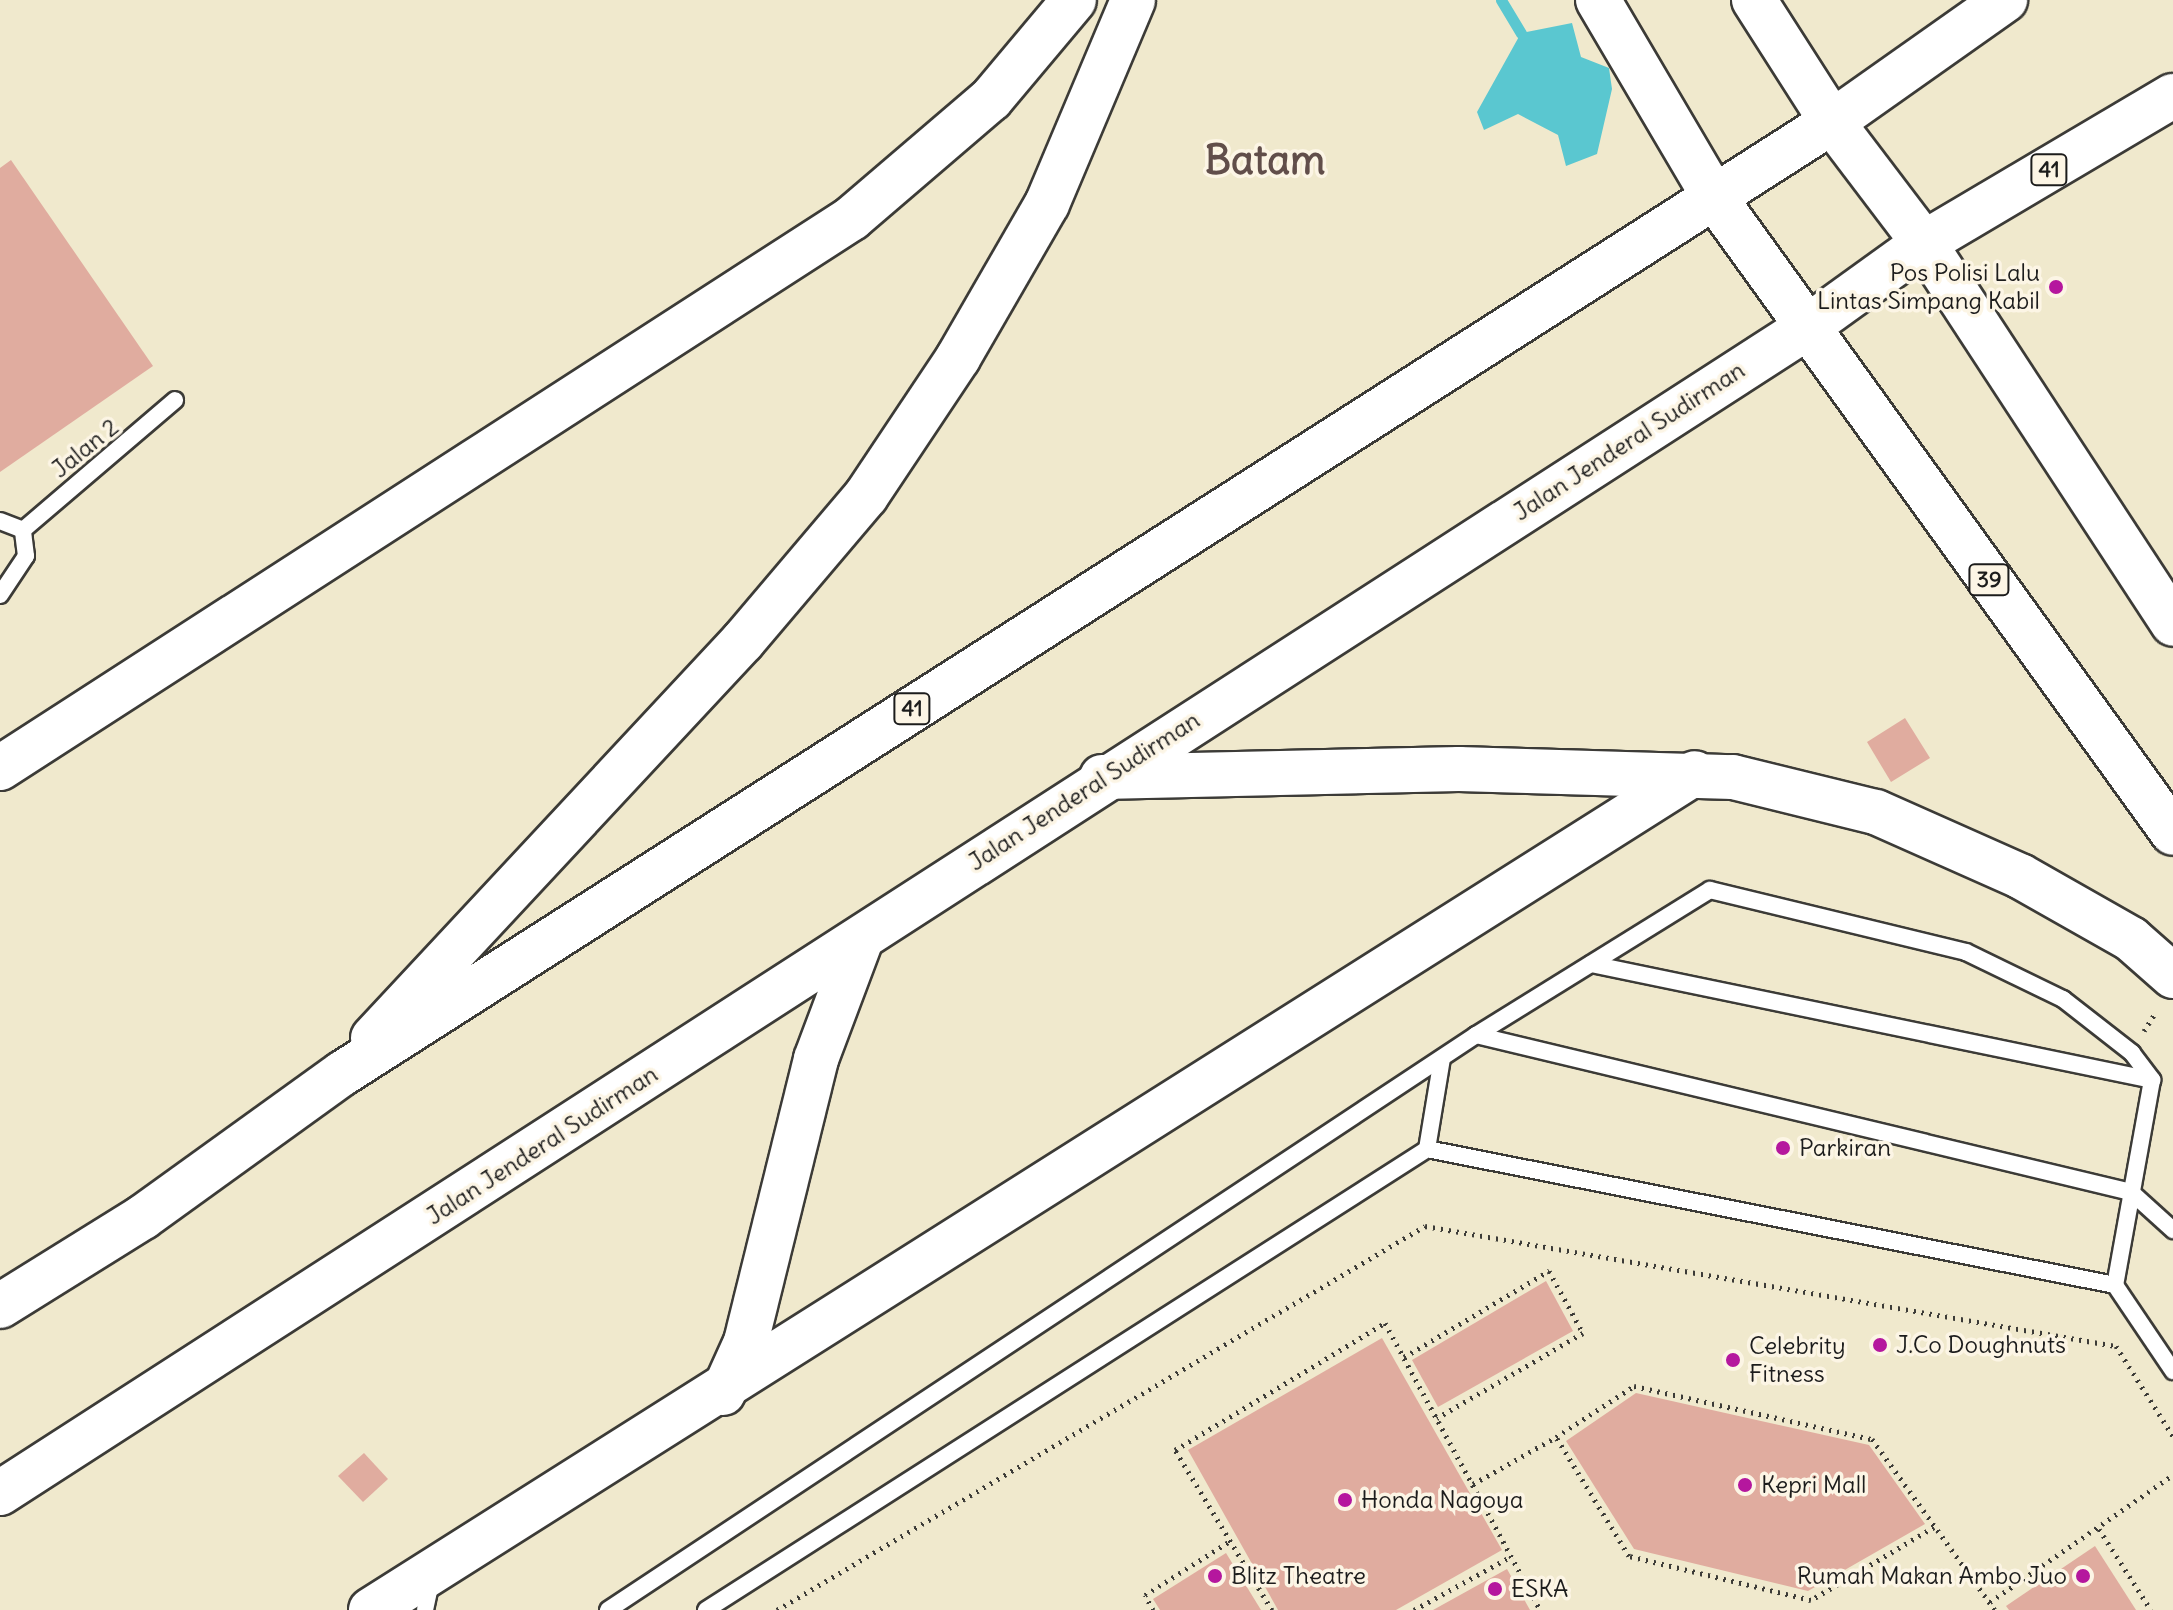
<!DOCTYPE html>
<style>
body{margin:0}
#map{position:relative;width:2173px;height:1610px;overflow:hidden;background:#f0e9cd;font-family:Delius,sans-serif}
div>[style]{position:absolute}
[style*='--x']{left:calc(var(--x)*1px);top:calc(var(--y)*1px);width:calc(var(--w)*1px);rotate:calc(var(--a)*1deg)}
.water>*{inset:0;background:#5ac7d0}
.stream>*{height:11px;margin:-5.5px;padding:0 5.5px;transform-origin:5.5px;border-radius:5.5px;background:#5ac7d0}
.building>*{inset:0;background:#e0ac9f}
.path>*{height:5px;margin-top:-2.5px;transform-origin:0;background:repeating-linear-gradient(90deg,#3c3b37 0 2px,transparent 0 8px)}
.roads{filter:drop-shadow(2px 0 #3c3b37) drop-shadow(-2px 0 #3c3b37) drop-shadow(0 2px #3c3b37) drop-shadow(0 -2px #3c3b37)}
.lane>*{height:16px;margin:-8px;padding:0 8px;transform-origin:8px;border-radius:8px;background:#fff}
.secondary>*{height:44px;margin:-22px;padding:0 22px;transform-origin:22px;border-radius:22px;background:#fff}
.highway>*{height:44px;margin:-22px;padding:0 22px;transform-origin:22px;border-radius:22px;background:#fff}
.dots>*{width:22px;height:22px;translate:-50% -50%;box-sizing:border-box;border:4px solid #fcf5e5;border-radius:50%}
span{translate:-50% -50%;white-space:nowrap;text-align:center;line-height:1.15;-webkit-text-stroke:7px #fcf5e5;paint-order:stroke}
.shield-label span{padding:2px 6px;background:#fcf5e5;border:2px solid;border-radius:6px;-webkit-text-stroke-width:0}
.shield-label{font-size:22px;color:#1c1c1c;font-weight:700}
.poi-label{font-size:24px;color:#1c1c1c}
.right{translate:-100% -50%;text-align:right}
.left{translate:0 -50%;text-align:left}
.street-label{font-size:24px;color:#1c1c1c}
.town-label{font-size:40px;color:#614e4a;font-weight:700}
</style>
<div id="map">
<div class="water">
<i style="clip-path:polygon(1572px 23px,1581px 57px,1609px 68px,1612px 89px,1597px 154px,1566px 166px,1558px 135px,1518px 114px,1484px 130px,1477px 112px,1521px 33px)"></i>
</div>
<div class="stream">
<i style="--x:1501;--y:0;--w:39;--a:59"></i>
</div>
<div class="building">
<i style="clip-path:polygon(11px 160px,153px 366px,0 472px,0 168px)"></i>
<i style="clip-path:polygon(1905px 718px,1930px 758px,1891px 782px,1867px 742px)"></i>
<i style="clip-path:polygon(1546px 1281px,1573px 1331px,1438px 1407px,1412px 1360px)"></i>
<i style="clip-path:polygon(1382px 1338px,1502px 1550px,1396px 1610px,1278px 1610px,1188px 1450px)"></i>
<i style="clip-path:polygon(1636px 1393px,1869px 1445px,1925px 1524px,1808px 1591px,1634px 1549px,1566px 1441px)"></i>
<i style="clip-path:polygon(364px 1453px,388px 1479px,363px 1502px,338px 1476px)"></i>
<i style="clip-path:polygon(2095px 1546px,2136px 1610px,2009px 1610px,2006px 1606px)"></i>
<i style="clip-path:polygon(1226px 1553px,1261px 1610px,1160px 1610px,1153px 1599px)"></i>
<i style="clip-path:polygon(1507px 1569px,1530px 1610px,1433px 1610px)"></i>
</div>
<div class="path">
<i style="--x:2144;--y:1031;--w:22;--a:-58"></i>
<i style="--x:1404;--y:1357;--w:169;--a:-30.7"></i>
<i style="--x:1549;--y:1271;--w:71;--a:61.3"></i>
<i style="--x:1583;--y:1333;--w:169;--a:149.8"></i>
<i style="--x:1473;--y:1484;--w:95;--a:-29.5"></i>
<i style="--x:1934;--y:1527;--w:143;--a:149.3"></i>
<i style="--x:1811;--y:1600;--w:187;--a:-166.4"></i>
<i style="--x:1629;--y:1556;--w:140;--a:-121.5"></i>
<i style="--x:1556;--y:1437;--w:93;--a:-33.2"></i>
<i style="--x:1634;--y:1386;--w:244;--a:12.6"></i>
<i style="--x:1872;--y:1439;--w:211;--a:54.3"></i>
<i style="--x:2099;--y:1529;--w:96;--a:57.3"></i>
<i style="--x:1990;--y:1602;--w:223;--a:-34.8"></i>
<i style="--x:777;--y:1610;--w:753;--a:-30.65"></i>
<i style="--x:1425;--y:1226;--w:701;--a:9.85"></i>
<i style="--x:2116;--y:1346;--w:107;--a:57.7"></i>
<i style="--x:1153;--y:1610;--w:17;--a:-118"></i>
<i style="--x:1145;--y:1595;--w:101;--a:-32.4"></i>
<i style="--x:1272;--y:1610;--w:187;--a:-121.2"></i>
<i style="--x:1175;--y:1450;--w:245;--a:-31.2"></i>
<i style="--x:1385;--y:1323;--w:326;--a:61.6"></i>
<i style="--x:1414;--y:1610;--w:112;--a:-28.9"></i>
</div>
<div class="roads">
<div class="lane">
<i style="--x:0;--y:521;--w:25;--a:21"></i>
<i style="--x:23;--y:530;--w:200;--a:-40.5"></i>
<i style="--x:0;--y:595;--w:47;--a:-56.3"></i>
<i style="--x:26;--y:556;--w:26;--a:-97"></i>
<i style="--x:1591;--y:964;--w:573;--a:11.68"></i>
<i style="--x:1476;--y:1035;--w:674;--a:13.48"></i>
<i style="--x:2131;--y:1192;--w:57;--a:42.1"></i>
<i style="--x:1427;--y:1149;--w:92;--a:-80.6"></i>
<i style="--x:425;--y:1610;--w:30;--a:-78"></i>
<i style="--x:608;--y:1610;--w:1041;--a:-33.52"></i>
<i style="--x:1476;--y:1035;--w:275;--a:-31.8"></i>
<i style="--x:1710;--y:890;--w:263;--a:13.6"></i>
<i style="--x:1966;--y:952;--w:108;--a:25.9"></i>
<i style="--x:2063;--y:999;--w:88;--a:38"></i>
<i style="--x:2132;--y:1053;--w:34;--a:53"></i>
<i style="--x:2152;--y:1080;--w:208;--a:100.2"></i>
<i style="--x:706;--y:1610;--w:856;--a:-32.59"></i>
<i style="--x:1427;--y:1149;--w:701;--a:11.18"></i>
<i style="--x:2115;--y:1285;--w:104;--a:56"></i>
</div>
<div class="secondary">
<i style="--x:0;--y:768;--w:1014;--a:-32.84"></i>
<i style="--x:852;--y:218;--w:183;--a:-40.6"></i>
<i style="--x:991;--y:99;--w:129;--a:-50"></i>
<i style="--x:371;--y:1610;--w:1566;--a:-32.3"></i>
</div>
<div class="highway">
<i style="--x:1598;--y:0;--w:229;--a:59.5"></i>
<i style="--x:1714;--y:197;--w:784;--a:54.18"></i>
<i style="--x:1754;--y:0;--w:145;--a:57.4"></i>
<i style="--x:1832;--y:122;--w:152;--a:52.8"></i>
<i style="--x:1924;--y:243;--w:455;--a:56.8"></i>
<i style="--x:1102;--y:777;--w:357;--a:-1.3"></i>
<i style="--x:1459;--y:769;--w:274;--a:1.7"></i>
<i style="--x:1733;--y:777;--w:147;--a:13.8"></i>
<i style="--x:1876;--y:812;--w:158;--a:24"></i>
<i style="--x:2020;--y:876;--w:128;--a:29.6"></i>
<i style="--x:2131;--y:939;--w:56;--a:41.4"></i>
<i style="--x:373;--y:1038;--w:543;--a:-47.02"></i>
<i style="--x:743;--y:641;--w:190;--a:-49.7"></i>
<i style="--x:866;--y:496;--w:166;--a:-56.3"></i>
<i style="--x:958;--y:358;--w:178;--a:-60"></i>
<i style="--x:1047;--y:204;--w:221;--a:-67.1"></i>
<i style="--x:0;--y:1306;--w:168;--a:-31.9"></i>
<i style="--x:143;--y:1217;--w:246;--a:-35.8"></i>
<i style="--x:343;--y:1073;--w:1767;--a:-32.57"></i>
<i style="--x:1832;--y:122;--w:212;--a:-35.2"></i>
<i style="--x:723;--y:1393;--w:56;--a:-65.7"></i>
<i style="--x:746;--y:1342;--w:292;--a:-76.1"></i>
<i style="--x:816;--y:1059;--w:128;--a:-69.4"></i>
<i style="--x:0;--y:1493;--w:2149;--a:-32.82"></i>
<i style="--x:1806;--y:328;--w:145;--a:-35.8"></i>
<i style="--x:1924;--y:243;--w:289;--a:-30.6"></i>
</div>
</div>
<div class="dots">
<i style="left:2056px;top:287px;background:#b5179e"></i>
<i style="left:1783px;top:1148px;background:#b5179e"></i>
<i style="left:1880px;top:1345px;background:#b5179e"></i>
<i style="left:1733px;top:1360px;background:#b5179e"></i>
<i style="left:1745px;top:1485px;background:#b5179e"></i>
<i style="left:1345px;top:1500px;background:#b5179e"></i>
<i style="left:1215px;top:1576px;background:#b5179e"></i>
<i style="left:2083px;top:1576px;background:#b5179e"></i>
<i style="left:1495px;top:1589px;background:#b5179e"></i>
</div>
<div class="shield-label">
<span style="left:2049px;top:170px">41</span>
<span style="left:1989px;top:580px">39</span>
<span style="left:912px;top:709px">41</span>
</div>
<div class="poi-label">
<span class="right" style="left:2040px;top:287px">Pos Polisi Lalu<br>Lintas Simpang Kabil</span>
<span class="left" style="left:1799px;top:1148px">Parkiran</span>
<span class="left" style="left:1896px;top:1345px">J.Co Doughnuts</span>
<span class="left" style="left:1749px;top:1360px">Celebrity<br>Fitness</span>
<span class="left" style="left:1761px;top:1485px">Kepri Mall</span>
<span class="left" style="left:1361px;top:1500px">Honda Nagoya</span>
<span class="left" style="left:1231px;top:1576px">Blitz Theatre</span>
<span class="right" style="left:2067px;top:1576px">Rumah Makan Ambo Juo</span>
<span class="left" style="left:1511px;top:1589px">ESKA</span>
</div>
<div class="street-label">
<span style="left:1629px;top:441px;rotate:-33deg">Jalan Jenderal Sudirman</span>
<span style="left:85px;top:448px;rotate:-39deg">Jalan 2</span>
<span style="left:1084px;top:791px;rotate:-33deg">Jalan Jenderal Sudirman</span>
<span style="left:542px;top:1145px;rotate:-33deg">Jalan Jenderal Sudirman</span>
</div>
<div class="town-label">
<span style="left:1265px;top:160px">Batam</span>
</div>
</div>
